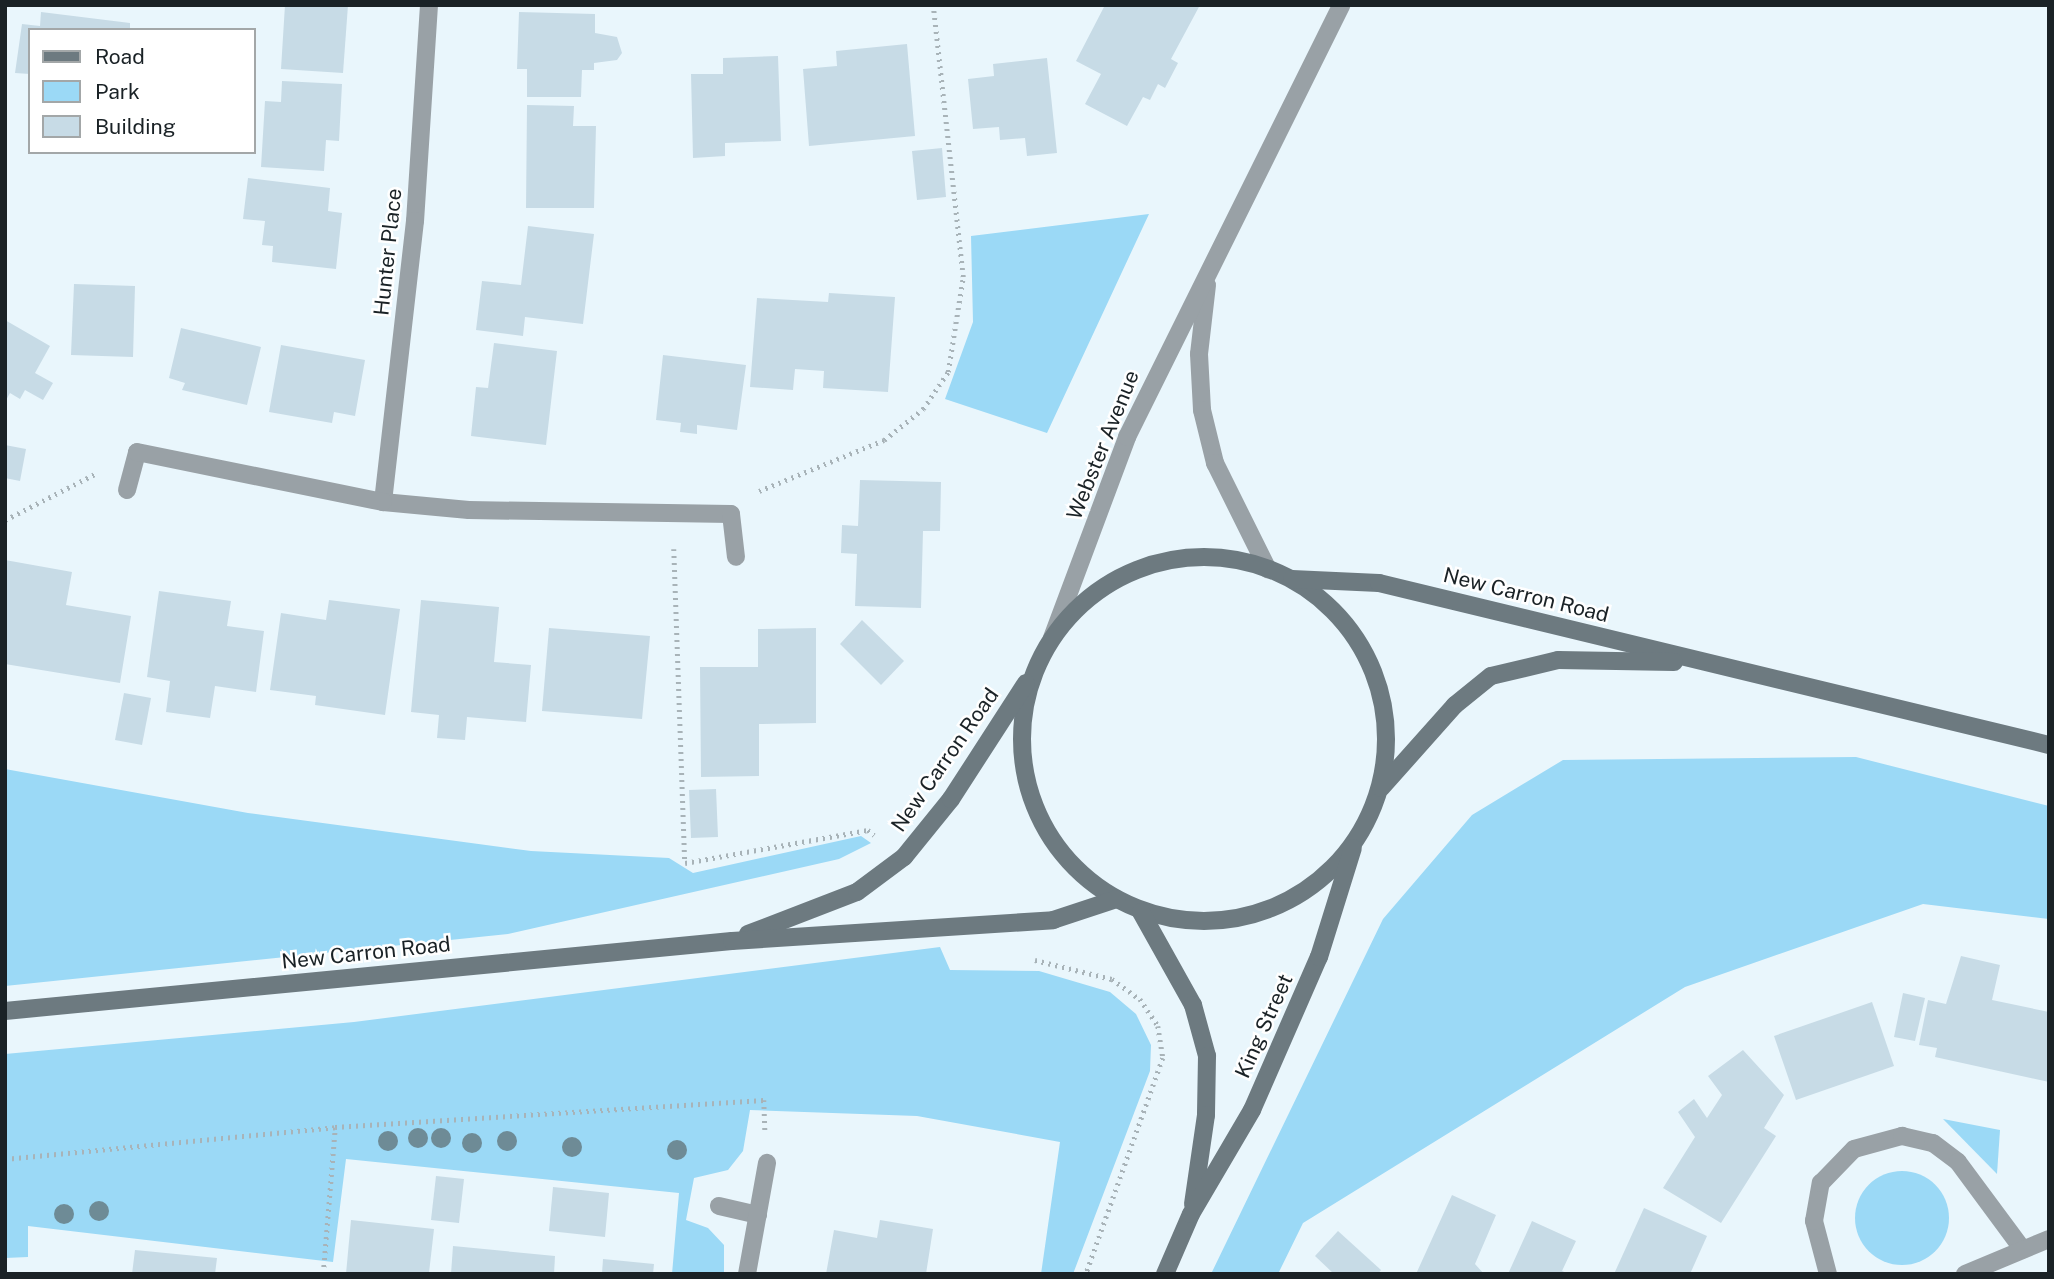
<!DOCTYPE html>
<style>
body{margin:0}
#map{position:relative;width:2054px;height:1279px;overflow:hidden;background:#e9f6fc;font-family:"Public Sans",sans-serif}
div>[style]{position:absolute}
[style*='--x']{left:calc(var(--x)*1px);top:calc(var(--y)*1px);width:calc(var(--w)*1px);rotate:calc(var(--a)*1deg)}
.green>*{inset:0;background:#9bd9f6}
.round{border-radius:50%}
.building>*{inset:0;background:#c7dbe6}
.path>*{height:4.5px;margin-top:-2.25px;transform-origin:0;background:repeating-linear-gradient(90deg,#a8b3b8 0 2px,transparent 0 7px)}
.street>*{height:18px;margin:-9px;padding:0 9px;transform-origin:9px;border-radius:9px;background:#99a1a6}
.secondary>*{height:18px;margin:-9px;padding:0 9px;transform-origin:9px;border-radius:9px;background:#6d7a80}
.secondary>.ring{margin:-9px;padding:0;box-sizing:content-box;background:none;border:18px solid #6d7a80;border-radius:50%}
.trees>*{width:20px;height:20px;margin:-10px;border-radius:50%;background:#6e8b96}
span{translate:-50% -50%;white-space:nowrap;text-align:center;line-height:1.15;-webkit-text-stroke:5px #fff;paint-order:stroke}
.street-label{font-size:21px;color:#1a2226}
.frame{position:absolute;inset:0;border:7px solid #1a2226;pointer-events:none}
.legend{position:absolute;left:28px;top:28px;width:228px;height:126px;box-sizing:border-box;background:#fff;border:2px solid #a3a7a8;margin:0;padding:9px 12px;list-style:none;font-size:21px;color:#1a2226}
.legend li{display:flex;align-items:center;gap:14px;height:35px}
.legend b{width:35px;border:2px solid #a3a7a8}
</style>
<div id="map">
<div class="green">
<i style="clip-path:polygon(1149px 214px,1047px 433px,945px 399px,973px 322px,971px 236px)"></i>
<i style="clip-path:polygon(1856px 757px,2049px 806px,2049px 919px,1923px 904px,1685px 987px,1303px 1223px,1278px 1274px,1211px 1274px,1383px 919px,1472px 815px,1563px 760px)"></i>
<i style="clip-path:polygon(5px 769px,248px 813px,531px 851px,669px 858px,693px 873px,861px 836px,871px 843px,839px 859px,508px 934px,5px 986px)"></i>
<i style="clip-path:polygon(940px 947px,950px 970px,1039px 971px,1110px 992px,1136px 1014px,1151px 1045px,1150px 1071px,1073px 1274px,1041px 1274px,1060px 1142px,917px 1116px,750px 1110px,743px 1151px,728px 1170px,694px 1178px,686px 1220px,708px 1228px,724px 1245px,724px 1274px,672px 1274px,679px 1193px,346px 1159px,333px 1262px,28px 1226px,28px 1257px,5px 1258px,5px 1054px,354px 1022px)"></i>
<i style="clip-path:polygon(1943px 1119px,2000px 1130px,1997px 1174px)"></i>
<i class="round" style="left:1855px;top:1171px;width:94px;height:94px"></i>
</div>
<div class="building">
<i style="clip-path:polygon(285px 5px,348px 5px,343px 73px,281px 69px)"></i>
<i style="clip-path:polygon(1105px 5px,1200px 5px,1171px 59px,1178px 63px,1165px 88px,1158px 84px,1150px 100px,1143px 97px,1127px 126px,1085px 104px,1101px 74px,1076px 61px)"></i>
<i style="clip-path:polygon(41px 12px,130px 23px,130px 30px,30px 30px,30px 74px,15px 73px,22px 24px,40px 26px)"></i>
<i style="clip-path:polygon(519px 12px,595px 14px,595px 33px,617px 37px,622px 53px,617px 60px,594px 63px,594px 70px,582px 70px,581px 97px,527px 97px,527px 69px,517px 69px)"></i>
<i style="clip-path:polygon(907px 44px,915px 136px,809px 146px,803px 69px,837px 66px,836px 51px)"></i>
<i style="clip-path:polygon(778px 56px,781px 141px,725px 143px,725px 156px,693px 158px,691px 74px,723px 74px,723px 58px)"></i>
<i style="clip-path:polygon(1047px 58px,1057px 153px,1027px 156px,1025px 138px,1000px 140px,999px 127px,973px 129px,968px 79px,994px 76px,993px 64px)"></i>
<i style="clip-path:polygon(282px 81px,342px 84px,339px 141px,326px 140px,324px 171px,261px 167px,265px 101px,281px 102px)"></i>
<i style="clip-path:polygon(527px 105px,574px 106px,573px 126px,596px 126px,594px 208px,526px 208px)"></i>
<i style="clip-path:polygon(942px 148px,946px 197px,917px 200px,912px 151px)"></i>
<i style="clip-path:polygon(248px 178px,330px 188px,328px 211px,342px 213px,336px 269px,272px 262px,273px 246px,262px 245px,265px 221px,243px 219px)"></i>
<i style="clip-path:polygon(528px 226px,594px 234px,583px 324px,525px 317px,523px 336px,476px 330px,482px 281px,521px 285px)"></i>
<i style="clip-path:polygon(74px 284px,135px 286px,133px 357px,71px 355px)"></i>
<i style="clip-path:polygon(829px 293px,895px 297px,888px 392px,823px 388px,824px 371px,795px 369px,793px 390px,750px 387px,757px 298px,828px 302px)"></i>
<i style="clip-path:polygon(5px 320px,50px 346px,35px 373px,53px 383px,43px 400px,25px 390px,20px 399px,10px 393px,5px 402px)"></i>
<i style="clip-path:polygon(181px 328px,261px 347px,247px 405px,182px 390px,185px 383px,169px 378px)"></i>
<i style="clip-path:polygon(494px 343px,557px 351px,546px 445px,471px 436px,476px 387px,488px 388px)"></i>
<i style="clip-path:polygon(281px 345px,365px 360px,355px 416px,334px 412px,332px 423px,269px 412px)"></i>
<i style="clip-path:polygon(663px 355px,746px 365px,737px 430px,697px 425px,697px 434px,680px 432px,681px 423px,656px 420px)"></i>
<i style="clip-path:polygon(5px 445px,26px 449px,20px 481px,5px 478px)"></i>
<i style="clip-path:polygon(860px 480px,941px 482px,940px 531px,923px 531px,921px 608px,855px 606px,857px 554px,841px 553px,842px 525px,858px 526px)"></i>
<i style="clip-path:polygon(5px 560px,72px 572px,66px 605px,131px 616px,120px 683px,5px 664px)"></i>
<i style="clip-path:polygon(159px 591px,231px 601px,227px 626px,264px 631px,256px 692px,215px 686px,210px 718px,166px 712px,170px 681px,147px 677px)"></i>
<i style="clip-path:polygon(329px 600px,400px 609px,385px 715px,315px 705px,316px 696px,270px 690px,281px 613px,326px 620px)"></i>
<i style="clip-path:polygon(421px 600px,499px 607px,494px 662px,531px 665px,526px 722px,467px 717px,465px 740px,437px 738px,439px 715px,411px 712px)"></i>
<i style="clip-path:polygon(862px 620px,904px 661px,881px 685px,840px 644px)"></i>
<i style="clip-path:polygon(549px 628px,650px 636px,642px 719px,542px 711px)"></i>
<i style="clip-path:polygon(816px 628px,816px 723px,759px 724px,759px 776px,701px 777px,700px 667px,758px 667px,758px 629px)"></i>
<i style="clip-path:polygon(124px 693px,151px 698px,142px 745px,115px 740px)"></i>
<i style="clip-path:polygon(716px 789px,718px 837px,691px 838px,689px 790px)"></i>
<i style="clip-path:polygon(1961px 956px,2000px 965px,1992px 1000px,2049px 1012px,2049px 1082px,1935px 1057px,1937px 1048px,1919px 1045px,1928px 1000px,1946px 1004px)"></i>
<i style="clip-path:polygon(1903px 993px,1925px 998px,1915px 1041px,1894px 1037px)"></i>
<i style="clip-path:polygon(1872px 1002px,1894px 1066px,1796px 1100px,1774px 1036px)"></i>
<i style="clip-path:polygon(1743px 1050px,1784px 1095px,1764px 1128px,1776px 1136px,1721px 1223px,1663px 1188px,1695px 1137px,1678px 1112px,1694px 1099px,1707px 1118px,1722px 1095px,1708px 1076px)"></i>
<i style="clip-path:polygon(436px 1176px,464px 1179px,459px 1223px,431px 1220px)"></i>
<i style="clip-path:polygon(553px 1187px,609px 1193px,605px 1237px,549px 1231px)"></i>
<i style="clip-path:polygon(1452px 1195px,1496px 1215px,1475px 1264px,1484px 1274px,1416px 1274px)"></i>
<i style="clip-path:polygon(1644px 1208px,1707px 1236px,1690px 1274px,1614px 1274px)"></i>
<i style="clip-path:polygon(351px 1220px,434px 1229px,429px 1273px,346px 1274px)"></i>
<i style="clip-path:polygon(880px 1220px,933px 1229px,926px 1274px,826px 1274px,834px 1230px,877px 1238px)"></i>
<i style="clip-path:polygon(1532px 1221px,1576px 1241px,1562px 1271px,1569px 1274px,1508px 1274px)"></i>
<i style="clip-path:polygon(1338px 1231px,1381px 1270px,1378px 1274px,1334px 1274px,1315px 1256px)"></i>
<i style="clip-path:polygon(453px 1246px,555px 1256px,554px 1274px,451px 1274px)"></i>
<i style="clip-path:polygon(135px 1250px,217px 1258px,215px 1274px,132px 1274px)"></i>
<i style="clip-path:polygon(603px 1259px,654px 1264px,653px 1274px,602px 1274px)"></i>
</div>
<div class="path">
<i style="--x:759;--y:491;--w:135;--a:-22.2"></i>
<i style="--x:884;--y:440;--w:50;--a:-38.5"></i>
<i style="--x:923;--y:409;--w:45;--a:-56"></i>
<i style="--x:948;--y:372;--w:96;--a:-81"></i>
<i style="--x:963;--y:277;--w:274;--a:-96.3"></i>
<i style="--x:5;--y:520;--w:101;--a:-27.1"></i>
<i style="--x:674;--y:549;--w:314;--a:88"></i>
<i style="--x:685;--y:863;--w:186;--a:-10.2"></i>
<i style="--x:868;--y:830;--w:8;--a:40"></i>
<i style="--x:1035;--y:960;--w:79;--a:13.9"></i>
<i style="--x:1112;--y:979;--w:34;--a:36"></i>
<i style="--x:1140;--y:999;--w:32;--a:56"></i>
<i style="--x:1158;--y:1026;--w:32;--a:81"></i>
<i style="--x:1163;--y:1058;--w:229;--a:109.6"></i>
<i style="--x:5;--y:1159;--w:332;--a:-5.5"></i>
<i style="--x:335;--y:1127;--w:430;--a:-3.6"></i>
<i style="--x:764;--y:1100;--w:30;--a:88"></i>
<i style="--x:323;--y:1274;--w:147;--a:-85.3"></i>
</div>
<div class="street">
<i style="--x:429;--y:5;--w:216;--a:93.7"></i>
<i style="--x:415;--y:221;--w:283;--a:96.5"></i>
<i style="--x:383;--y:502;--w:86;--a:5.3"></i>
<i style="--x:469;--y:510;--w:262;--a:0.9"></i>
<i style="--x:731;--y:514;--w:43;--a:83.4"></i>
<i style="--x:1207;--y:285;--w:69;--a:96.6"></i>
<i style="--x:1199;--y:354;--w:56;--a:86.9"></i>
<i style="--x:1202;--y:410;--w:55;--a:76.2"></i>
<i style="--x:1215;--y:463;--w:119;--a:63.6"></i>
<i style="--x:127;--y:490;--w:39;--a:-75"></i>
<i style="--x:137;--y:452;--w:251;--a:11.5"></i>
<i style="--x:1052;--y:638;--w:215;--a:-69.5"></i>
<i style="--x:1127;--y:437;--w:482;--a:-63.6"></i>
<i style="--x:719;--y:1206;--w:40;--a:13"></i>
<i style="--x:747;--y:1274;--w:113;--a:-79.8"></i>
<i style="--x:1828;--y:1274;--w:55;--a:-104.8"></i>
<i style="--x:1814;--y:1221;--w:39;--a:-80"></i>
<i style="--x:1821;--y:1183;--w:47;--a:-45.9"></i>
<i style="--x:1854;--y:1149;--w:50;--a:-15.2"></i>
<i style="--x:1902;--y:1136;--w:32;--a:13"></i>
<i style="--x:1933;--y:1143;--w:31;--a:37"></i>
<i style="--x:1958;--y:1162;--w:109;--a:53.5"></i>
<i style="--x:1965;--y:1274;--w:91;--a:-22.6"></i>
</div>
<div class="secondary">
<i class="ring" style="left:1022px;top:557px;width:346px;height:346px"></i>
<i style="--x:1292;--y:579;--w:87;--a:2.6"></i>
<i style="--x:1379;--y:583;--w:689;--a:13.59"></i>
<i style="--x:1381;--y:788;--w:111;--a:-48.3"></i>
<i style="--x:1455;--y:705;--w:46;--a:-38.9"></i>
<i style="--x:1491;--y:676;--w:69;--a:-13.4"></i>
<i style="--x:1558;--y:660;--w:116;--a:1"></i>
<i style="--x:1141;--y:912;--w:107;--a:60.8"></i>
<i style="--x:1193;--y:1005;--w:53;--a:74.6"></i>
<i style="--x:1207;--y:1056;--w:59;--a:91"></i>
<i style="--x:1206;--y:1115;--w:90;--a:98.3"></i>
<i style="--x:748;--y:934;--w:117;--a:-21.1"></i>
<i style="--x:857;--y:892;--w:59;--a:-36.7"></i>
<i style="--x:904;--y:857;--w:75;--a:-51"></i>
<i style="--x:951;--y:799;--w:138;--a:-57.1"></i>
<i style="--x:5;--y:1011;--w:730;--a:-5.5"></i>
<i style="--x:732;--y:941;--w:322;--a:-3.7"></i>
<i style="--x:1053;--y:920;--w:67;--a:-18.2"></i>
<i style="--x:1165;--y:1274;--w:65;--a:-66.6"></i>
<i style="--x:1191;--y:1214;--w:121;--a:-59.6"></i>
<i style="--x:1252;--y:1110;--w:167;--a:-66.4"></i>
<i style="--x:1319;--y:957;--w:114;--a:-72.7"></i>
</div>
<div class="trees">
<i style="left:418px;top:1138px"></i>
<i style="left:441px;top:1138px"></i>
<i style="left:388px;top:1141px"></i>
<i style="left:507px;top:1141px"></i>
<i style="left:472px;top:1143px"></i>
<i style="left:572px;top:1147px"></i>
<i style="left:677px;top:1150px"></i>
<i style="left:99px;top:1211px"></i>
<i style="left:64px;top:1214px"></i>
</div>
<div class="street-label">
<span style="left:388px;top:252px;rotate:-84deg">Hunter Place</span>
<span style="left:1103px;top:445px;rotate:-68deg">Webster Avenue</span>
<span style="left:1526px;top:595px;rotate:14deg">New Carron Road</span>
<span style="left:945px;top:760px;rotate:-55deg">New Carron Road</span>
<span style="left:366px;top:953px;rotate:-6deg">New Carron Road</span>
<span style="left:1264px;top:1026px;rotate:-66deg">King Street</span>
</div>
<div class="frame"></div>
<ul class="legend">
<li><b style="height:9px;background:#6d7a80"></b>Road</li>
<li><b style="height:19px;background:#9bd9f6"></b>Park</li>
<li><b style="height:19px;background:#c7dbe6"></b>Building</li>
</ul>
</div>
